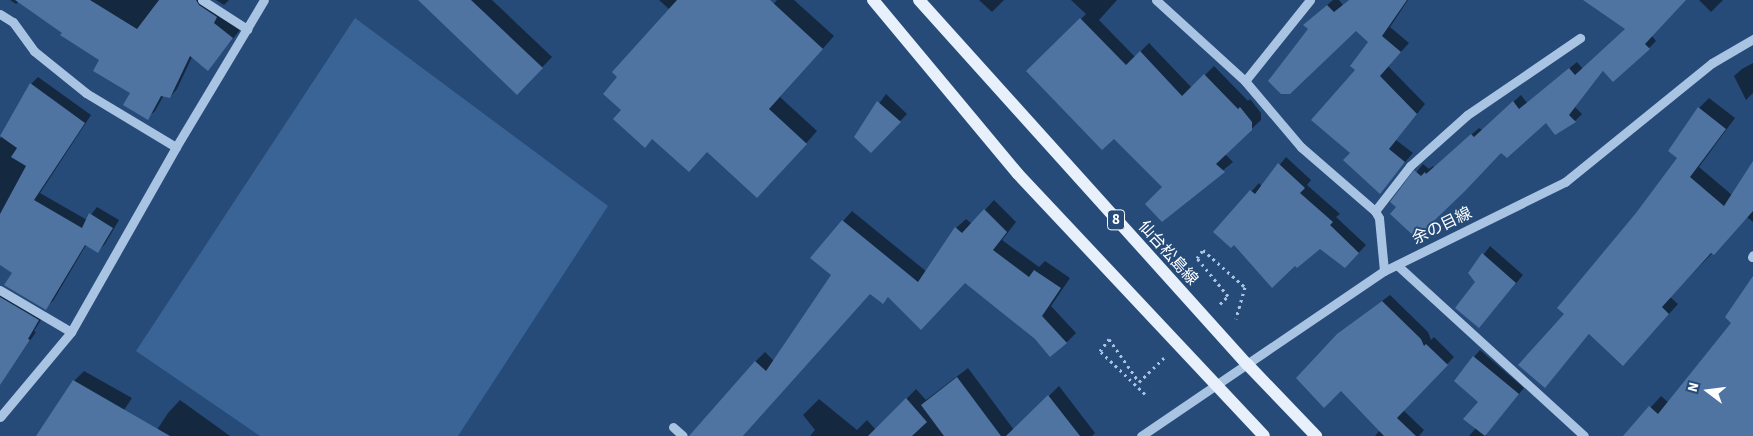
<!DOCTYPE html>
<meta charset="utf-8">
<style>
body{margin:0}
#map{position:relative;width:1753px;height:436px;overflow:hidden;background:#264b79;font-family:"Source Sans 3","Noto Sans JP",sans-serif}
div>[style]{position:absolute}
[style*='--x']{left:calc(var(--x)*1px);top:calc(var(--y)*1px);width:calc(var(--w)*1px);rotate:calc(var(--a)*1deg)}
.green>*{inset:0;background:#3a6496}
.shadow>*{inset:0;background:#0007}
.building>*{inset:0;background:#4f74a2}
.path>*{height:3px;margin-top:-1.5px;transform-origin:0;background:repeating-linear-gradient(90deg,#a9c4e3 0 2.5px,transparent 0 6.5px)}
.minor>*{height:9px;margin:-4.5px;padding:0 4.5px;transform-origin:4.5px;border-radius:4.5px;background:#a9c4e3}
.major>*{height:12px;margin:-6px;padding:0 6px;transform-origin:6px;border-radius:6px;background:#e8f0fc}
span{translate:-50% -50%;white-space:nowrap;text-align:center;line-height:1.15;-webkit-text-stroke:4px #264b79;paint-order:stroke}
.shield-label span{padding:1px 4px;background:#264b79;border:1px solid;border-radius:4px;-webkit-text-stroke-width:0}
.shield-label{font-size:15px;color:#fff;font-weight:700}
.street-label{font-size:16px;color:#fff}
.north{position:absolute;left:1683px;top:366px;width:50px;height:50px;-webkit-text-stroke:4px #264b79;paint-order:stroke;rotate:285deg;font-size:14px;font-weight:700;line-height:20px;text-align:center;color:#fff}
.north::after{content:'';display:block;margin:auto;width:18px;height:22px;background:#fff;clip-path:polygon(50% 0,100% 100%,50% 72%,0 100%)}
</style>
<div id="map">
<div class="green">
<i style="clip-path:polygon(355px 18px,608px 206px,458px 436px,260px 436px,136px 351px)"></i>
</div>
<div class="shadow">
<i style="clip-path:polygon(10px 0,210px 0,240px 30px,208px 69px,192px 57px,177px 89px,170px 97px,164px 95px,155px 111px,147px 118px,132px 93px,101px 60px,19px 1px,16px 4px)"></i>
<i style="clip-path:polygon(216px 0,229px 0,224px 5px)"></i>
<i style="clip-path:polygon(419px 0,492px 0,552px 57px,527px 83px)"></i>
<i style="clip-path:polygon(659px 0,761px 0,770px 8px,777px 0,794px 0,834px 36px,780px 97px,817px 131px,769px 185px,707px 151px,622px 110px,670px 10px)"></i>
<i style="clip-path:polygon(979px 0,1004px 0,992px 12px)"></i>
<i style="clip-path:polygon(1071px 0,1117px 0,1099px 20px,1135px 57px,1149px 43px,1192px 88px,1214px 66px,1248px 101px,1250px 99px,1261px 113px,1261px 120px,1225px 154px,1233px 162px,1162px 221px,1163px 187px,1114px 137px,1028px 71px,1086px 14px)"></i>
<i style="clip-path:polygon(1333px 0,1339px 0,1343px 5px,1349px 0,1408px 0,1390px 27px,1409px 43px,1388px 66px,1425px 104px,1396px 140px,1413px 153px,1380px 192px,1351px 152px,1357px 70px,1370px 41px,1356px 30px,1310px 29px,1314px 16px)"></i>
<i style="clip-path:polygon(1585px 0,1685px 0,1652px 36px,1656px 41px,1649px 48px,1604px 70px,1575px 107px,1582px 114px,1575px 121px,1546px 121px,1502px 151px,1397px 207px,1392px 202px,1423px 164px,1429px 169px,1433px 166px,1434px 167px,1479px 128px,1482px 130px,1521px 95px,1527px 103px,1577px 62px,1583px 69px,1627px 29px)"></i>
<i style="clip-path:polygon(1699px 0,1723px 0,1711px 12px)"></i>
<i style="clip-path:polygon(1753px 63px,1753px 93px,1746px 100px,1734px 76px,1742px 69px)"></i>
<i style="clip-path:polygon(38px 77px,91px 115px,40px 193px,87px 220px,97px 207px,119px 220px,105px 244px,98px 251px,86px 245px,53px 301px,45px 308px,14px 272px,0 264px,0 139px,31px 84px)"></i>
<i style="clip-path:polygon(886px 94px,907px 114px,871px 151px,855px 137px)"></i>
<i style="clip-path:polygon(1709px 98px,1735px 118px,1699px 167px,1732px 195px,1753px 163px,1753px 222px,1747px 217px,1670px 297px,1678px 304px,1633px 354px,1590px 333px,1545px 387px,1565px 314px,1679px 157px,1699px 108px)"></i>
<i style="clip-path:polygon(1286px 157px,1311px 180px,1307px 185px,1340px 214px,1336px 217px,1366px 245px,1353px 259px,1320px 248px,1234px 243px,1215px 232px,1259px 183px,1262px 187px)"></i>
<i style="clip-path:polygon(994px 200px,1016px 222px,1002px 240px,1039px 267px,1045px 261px,1070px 278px,1051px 306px,1076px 333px,1067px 342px,1050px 355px,1036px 338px,965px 282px,889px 296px,883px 302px,870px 293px,743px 436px,703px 436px,755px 362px,765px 352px,774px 361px,832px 275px,843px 221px,852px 211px,927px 272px,956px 228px,966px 219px,972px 224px)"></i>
<i style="clip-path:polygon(1490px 246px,1523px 275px,1486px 319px,1477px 282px,1470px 273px)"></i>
<i style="clip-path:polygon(1753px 280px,1753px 436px,1625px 436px,1661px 396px,1669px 403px,1733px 322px)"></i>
<i style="clip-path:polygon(6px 289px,46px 312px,34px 331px,36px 332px,0 384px,0 295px)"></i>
<i style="clip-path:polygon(1390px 295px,1428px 332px,1431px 340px,1434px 337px,1454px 357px,1403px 410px,1424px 430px,1419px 436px,1375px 436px,1380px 430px,1338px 334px)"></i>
<i style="clip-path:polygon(1480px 350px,1524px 388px,1485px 434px,1487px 436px,1469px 436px,1476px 428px,1479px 401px,1474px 357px)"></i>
<i style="clip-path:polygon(968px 368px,1014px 430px,1059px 386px,1095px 433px,1092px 436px,810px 436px,815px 430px,803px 415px,819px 399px,857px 430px,867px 420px,876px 430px,916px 389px,926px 400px)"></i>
<i style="clip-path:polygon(84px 371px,132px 398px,107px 436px,37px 436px,74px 381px)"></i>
<i style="clip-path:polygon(180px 400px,230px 436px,153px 436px,168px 413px)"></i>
</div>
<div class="building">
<i style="clip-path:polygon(15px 0,90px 0,137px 29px,159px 0,196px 0,199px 5px,217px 17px,214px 23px,233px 38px,208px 71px,190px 56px,170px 98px,161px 96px,148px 120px,123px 105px,130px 93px,93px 71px,99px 60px,60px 35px,62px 33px)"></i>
<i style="clip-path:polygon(418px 0,471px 0,543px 68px,517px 95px)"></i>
<i style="clip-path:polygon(677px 0,770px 0,823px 49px,769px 109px,807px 144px,757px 198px,707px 152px,689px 172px,652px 139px,645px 148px,613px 119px,621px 110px,603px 94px,617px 77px,612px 72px)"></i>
<i style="clip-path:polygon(1349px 0,1407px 0,1382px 36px,1401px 52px,1380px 76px,1417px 114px,1389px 149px,1405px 162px,1380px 194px,1343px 160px,1350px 153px,1311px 120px,1355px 70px,1350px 66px,1368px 42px,1356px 31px,1290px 94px,1281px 94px,1268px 81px,1308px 29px,1303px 25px,1327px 5px,1334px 12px)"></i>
<i style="clip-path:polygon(1583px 0,1686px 0,1645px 44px,1650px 49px,1613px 82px,1603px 71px,1569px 115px,1576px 122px,1555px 135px,1546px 123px,1507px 158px,1501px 153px,1465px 191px,1416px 238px,1390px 214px,1396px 207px,1390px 202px,1414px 170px,1421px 176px,1425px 172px,1426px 174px,1471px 134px,1474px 137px,1513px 101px,1519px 109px,1569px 68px,1575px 75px,1625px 29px)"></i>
<i style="clip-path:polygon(1080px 18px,1126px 65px,1140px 51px,1182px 96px,1204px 74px,1238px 109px,1240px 107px,1252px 122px,1252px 130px,1216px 164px,1225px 172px,1162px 222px,1145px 204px,1162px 187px,1114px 139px,1102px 150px,1026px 71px)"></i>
<i style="clip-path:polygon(30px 83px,85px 123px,34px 200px,82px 228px,89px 213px,113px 228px,98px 253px,85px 245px,46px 310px,4px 285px,12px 273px,0 265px,0 214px,26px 166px,11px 157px,17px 148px,0 136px)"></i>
<i style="clip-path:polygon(877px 101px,901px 122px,871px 153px,854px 137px)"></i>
<i style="clip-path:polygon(1698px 107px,1726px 129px,1690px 177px,1724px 206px,1753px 161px,1753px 211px,1714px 255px,1711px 253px,1662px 307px,1669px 314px,1623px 366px,1589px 334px,1545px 388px,1518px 365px,1564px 314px,1557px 308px,1636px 213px,1677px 158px,1668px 151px)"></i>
<i style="clip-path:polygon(1278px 163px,1305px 188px,1300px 193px,1333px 222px,1330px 225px,1359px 253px,1345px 268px,1320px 249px,1297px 268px,1295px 266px,1272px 288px,1234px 245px,1231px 248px,1213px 232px,1250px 190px,1255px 194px)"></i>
<i style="clip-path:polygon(984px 209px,1007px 232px,993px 250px,1029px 277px,1034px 270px,1061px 288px,1042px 316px,1067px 343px,1050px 357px,1035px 339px,965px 283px,921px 330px,888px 297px,883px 304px,870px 294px,743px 436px,689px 436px,755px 361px,766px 371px,831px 275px,810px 258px,842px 220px,918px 282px,955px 227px,962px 233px)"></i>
<i style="clip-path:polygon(1482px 253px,1516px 283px,1479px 328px,1455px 308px,1475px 282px,1468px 273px)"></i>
<i style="clip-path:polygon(1753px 276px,1753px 436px,1623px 436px,1649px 406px,1658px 414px,1731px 323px,1725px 317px)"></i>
<i style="clip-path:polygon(0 297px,39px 320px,28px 339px,30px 340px,0 385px)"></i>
<i style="clip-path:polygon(1382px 301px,1421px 339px,1424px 346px,1426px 344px,1448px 365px,1397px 418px,1416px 436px,1384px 436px,1341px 391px,1324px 408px,1296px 378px,1337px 334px)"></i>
<i style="clip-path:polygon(1473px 356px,1519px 394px,1485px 436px,1463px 419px,1478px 402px,1454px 381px)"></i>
<i style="clip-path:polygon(957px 377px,1001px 436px,944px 436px,921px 405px)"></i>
<i style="clip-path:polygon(73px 380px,170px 436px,36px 436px)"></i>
<i style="clip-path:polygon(1048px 395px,1080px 436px,1006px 436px)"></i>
<i style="clip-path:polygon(906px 398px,927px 422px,912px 436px,868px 436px)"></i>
</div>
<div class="path">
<i style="--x:1220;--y:304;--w:11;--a:-45"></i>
<i style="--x:1228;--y:296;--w:49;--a:-129.2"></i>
<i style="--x:1197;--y:258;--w:10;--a:-53"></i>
<i style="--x:1203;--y:250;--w:56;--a:41.4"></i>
<i style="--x:1245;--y:287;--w:33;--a:106"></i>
<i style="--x:1145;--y:394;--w:62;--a:-136.3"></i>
<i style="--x:1100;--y:351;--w:15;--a:-53"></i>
<i style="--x:1109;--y:339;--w:52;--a:55.1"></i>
<i style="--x:1139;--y:382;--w:35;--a:-44"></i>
</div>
<div class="minor">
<i style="--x:202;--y:0;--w:54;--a:32.8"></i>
<i style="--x:1156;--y:0;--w:120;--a:42.3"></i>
<i style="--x:1245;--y:81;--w:87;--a:49.7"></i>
<i style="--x:1301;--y:147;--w:98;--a:40.9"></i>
<i style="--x:1375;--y:211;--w:8;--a:60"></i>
<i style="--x:1379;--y:218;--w:53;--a:84.6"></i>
<i style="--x:0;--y:14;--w:15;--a:32"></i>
<i style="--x:13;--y:22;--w:36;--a:54"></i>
<i style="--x:34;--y:51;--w:67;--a:38.9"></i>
<i style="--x:86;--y:93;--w:105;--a:31"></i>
<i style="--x:1245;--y:81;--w:104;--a:-51.3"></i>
<i style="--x:1375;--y:211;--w:57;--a:-52.1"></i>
<i style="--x:1410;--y:166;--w:76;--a:-41.8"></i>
<i style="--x:1467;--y:115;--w:137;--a:-34.3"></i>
<i style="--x:1752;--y:257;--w:2;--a:-63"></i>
<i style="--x:1397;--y:265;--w:253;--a:42.4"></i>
<i style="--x:0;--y:290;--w:82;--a:30.6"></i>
<i style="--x:0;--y:417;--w:111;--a:-50.1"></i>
<i style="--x:71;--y:332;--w:213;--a:-60.4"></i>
<i style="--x:176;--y:147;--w:171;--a:-59.1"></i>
<i style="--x:673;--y:427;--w:13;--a:42"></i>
<i style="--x:1141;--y:436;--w:294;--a:-34.2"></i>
<i style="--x:1384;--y:271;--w:202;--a:-26.2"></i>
<i style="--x:1565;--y:182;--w:189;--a:-39"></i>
<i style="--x:1712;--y:63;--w:48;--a:-30.3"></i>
</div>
<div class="major">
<i style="--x:873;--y:0;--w:226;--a:50.2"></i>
<i style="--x:1018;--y:174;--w:359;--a:46.8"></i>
<i style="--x:919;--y:0;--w:490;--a:48"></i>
<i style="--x:1247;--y:364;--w:100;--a:46.2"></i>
</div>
<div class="shield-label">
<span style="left:1116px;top:220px">8</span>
</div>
<div class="street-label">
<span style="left:1442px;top:226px;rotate:-26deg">余の目線</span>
<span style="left:1168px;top:253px;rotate:48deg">仙台松島線</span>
</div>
<div class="north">N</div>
</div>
